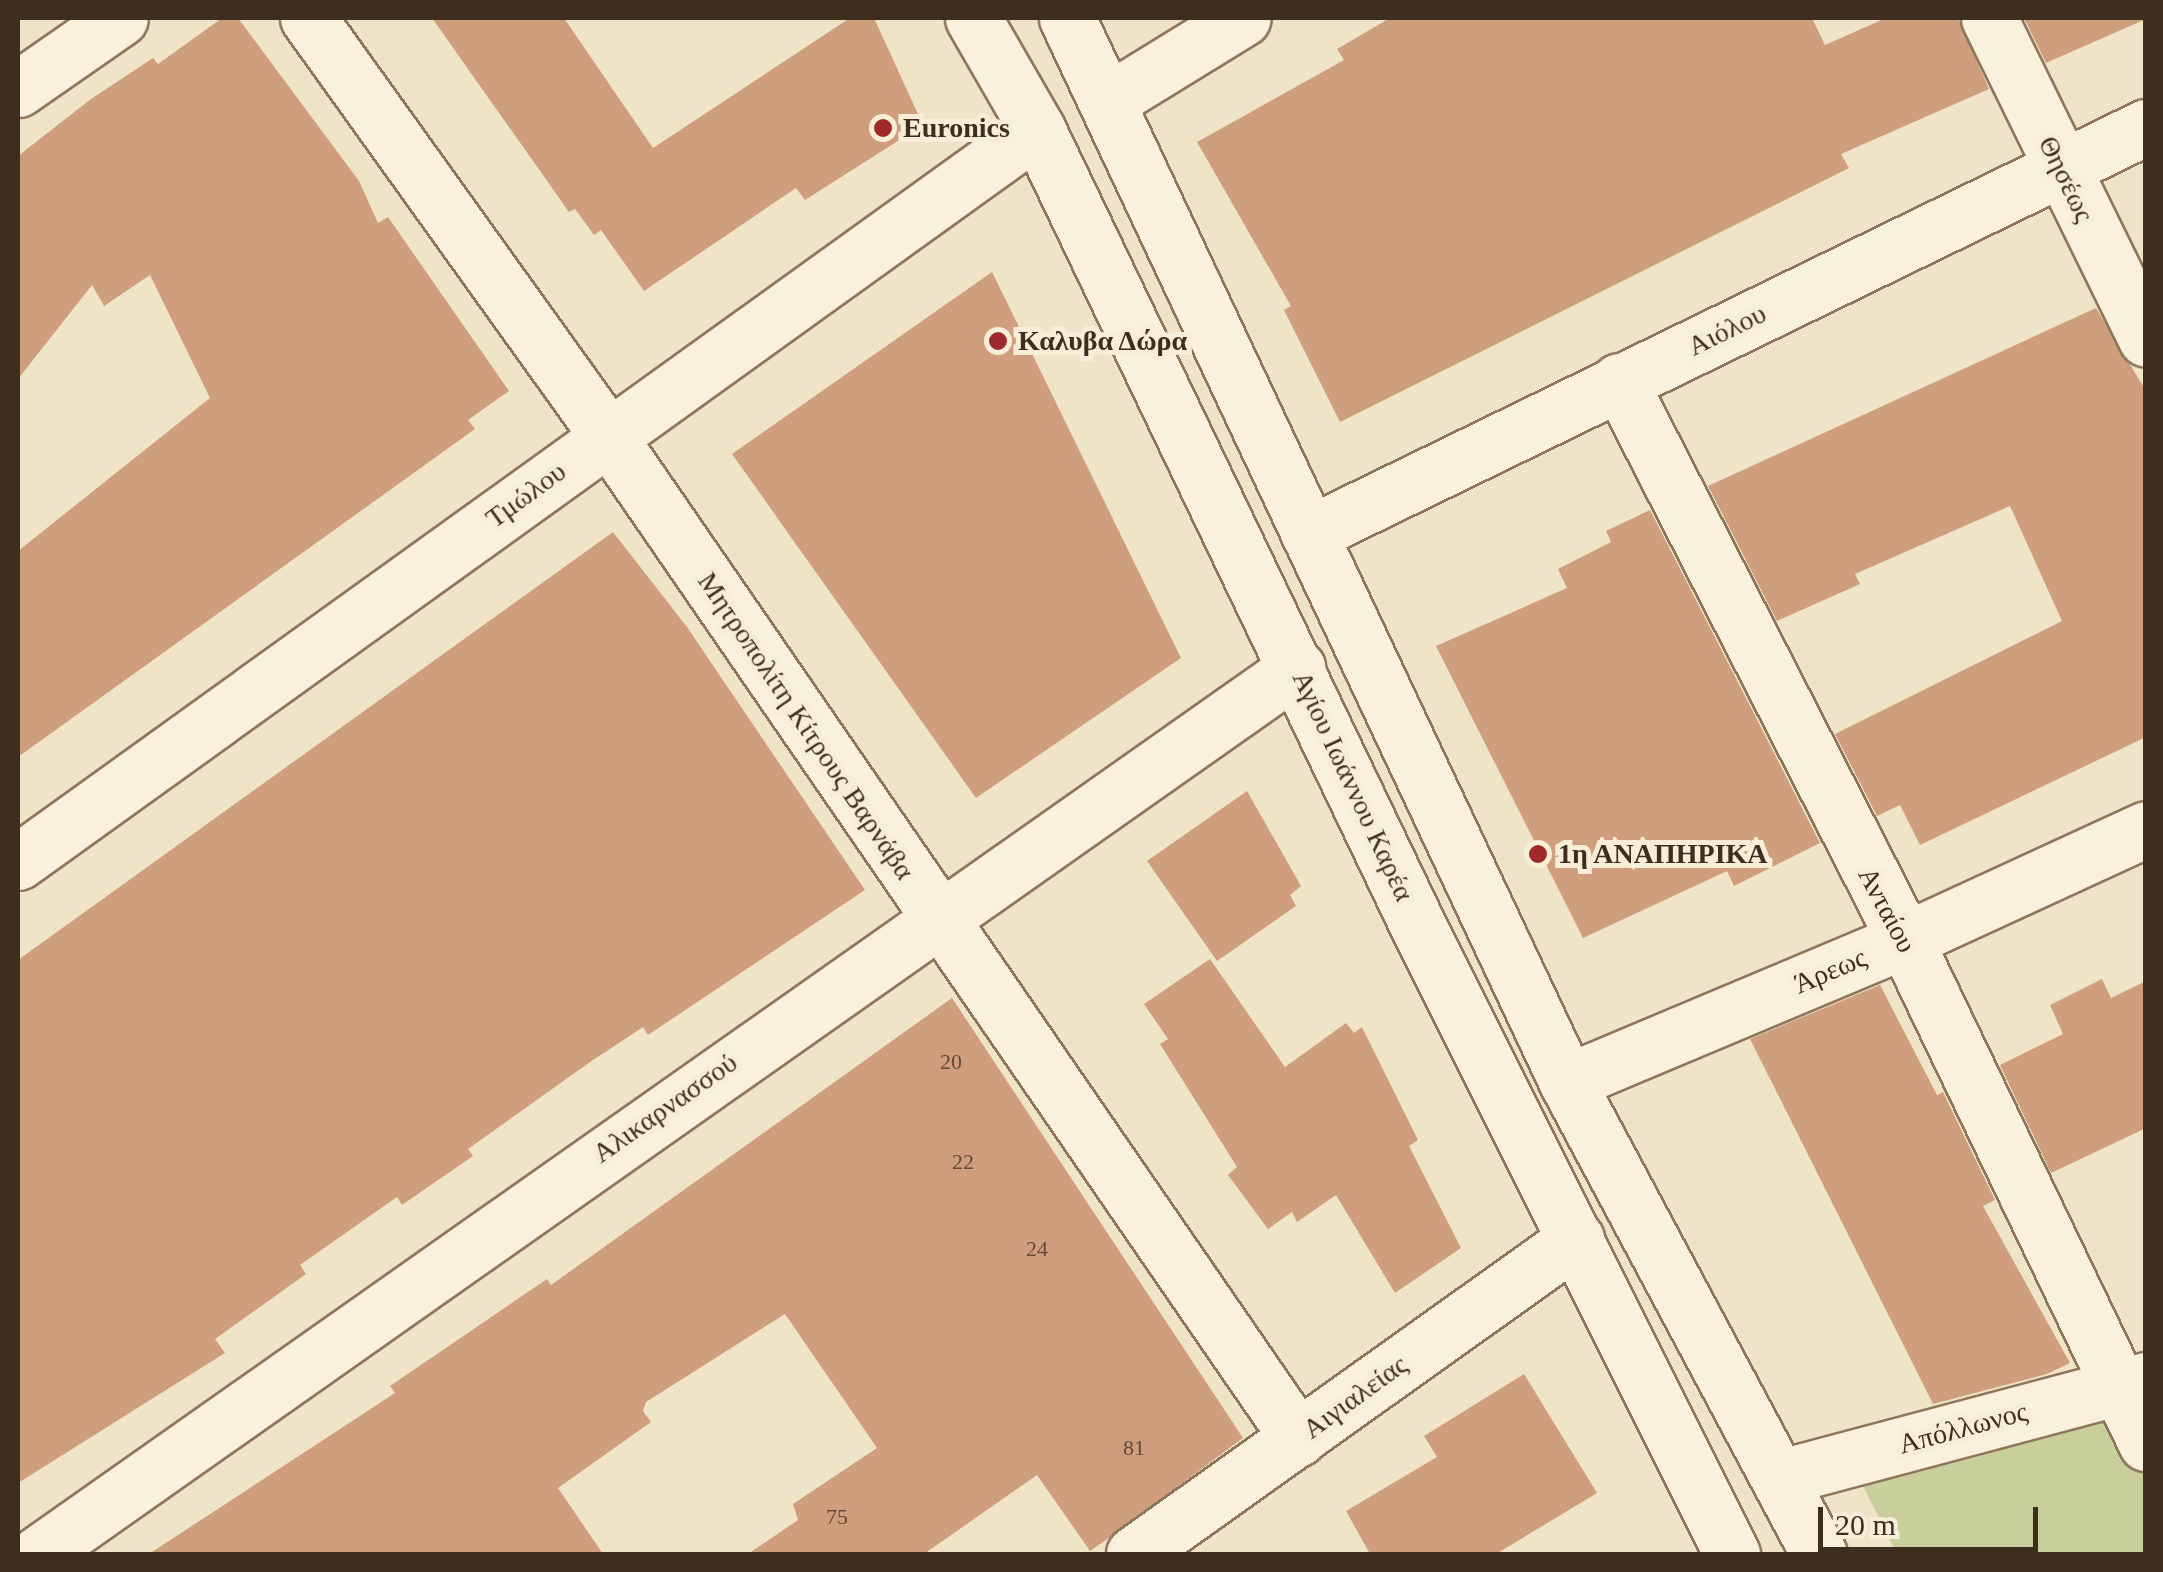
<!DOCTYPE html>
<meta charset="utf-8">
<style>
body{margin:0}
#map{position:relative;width:2163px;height:1572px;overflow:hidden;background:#f0e4c8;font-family:"Times New Roman",serif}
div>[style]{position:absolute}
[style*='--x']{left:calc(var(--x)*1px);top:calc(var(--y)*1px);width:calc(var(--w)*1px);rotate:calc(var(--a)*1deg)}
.green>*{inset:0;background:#c9cf9b}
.building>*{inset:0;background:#cf9f7d}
.roads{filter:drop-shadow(2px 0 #8d765c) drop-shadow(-2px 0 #8d765c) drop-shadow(0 2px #8d765c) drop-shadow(0 -2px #8d765c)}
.street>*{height:55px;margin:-27.5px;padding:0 27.5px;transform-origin:27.5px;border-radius:27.5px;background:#faf1dc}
.secondary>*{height:55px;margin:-27.5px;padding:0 27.5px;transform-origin:27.5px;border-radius:27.5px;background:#faf1dc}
.dots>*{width:28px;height:28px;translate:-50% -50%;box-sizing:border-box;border:5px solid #f7eed8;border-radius:50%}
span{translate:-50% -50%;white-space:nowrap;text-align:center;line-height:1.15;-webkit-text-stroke:10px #f7eed8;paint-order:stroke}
.number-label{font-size:22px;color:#624a37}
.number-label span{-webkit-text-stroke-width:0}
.poi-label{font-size:28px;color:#3d2e20;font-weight:700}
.left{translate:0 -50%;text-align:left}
.street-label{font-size:28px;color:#3d2e20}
.frame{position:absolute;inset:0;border:20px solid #3d2e20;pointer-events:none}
.scale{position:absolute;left:1818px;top:1507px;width:220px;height:45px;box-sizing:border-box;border:5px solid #3d2e20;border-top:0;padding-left:12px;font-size:30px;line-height:35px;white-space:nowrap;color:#3d2e20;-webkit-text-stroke:8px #f7eed8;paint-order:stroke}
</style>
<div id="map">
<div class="green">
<i style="clip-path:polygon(2117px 1415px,2145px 1476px,2145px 1554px,1897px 1554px,1856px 1472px)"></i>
</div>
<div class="building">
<i style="clip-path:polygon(222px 18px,238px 18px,359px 181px,378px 223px,388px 217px,509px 391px,468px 420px,475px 429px,18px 757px,18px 551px,210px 398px,150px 275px,104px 306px,92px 285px,18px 379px,18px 156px,91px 99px,153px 58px,158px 64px)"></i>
<i style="clip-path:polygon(432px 18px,564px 18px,653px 148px,850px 18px,874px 18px,923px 125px,805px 200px,796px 188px,644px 291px,601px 230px,594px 235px,575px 209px,569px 212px)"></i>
<i style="clip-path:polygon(1390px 18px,1812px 18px,1825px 45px,1886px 18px,1958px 18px,1989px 89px,1841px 154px,1849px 168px,1340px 422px,1284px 310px,1291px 306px,1197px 142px,1344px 60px,1337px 49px)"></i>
<i style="clip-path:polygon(2024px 18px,2146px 18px,2146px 19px,2046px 63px)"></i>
<i style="clip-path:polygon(992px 272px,1181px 658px,976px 798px,732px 454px)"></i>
<i style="clip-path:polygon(2096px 308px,2146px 391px,2146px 737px,1920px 845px,1900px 805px,1877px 816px,1835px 734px,2062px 621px,2010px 506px,1855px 574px,1860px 584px,1777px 621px,1708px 486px)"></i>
<i style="clip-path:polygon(1650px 510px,1820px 843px,1734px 886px,1727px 871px,1583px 938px,1436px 646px,1567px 588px,1558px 569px,1611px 542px,1606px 531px)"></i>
<i style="clip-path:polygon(613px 532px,687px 627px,865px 890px,648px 1035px,643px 1027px,590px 1062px,468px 1149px,473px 1156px,402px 1205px,397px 1197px,300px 1265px,306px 1274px,215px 1339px,225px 1353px,18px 1483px,18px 960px)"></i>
<i style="clip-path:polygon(1247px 791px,1301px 886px,1290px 895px,1296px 906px,1217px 961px,1147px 861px)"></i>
<i style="clip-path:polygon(1210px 959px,1285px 1067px,1346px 1023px,1354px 1033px,1362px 1027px,1418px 1140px,1409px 1146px,1461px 1248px,1395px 1293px,1336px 1195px,1297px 1222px,1292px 1212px,1268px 1229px,1228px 1175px,1237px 1167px,1160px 1044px,1168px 1039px,1144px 1004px)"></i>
<i style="clip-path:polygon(2102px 979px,2111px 998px,2146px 981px,2146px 1128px,2051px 1173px,2000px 1065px,2063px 1034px,2050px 1005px)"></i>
<i style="clip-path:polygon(1880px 985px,1937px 1095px,1943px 1092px,1995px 1200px,1983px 1206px,2070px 1363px,2047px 1374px,1933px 1404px,1750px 1039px)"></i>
<i style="clip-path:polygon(952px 998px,1243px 1438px,1106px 1540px,1090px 1551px,1037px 1475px,924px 1554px,748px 1554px,798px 1520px,793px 1504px,877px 1448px,785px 1314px,646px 1402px,643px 1411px,651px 1422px,558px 1488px,603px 1554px,149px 1554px,395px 1393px,390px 1386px,547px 1279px,551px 1285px)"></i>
<i style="clip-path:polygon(1524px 1374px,1597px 1493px,1496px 1554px,1370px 1554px,1346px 1511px,1437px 1457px,1424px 1436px)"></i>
</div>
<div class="roads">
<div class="street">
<i style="--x:308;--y:18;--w:515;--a:54.33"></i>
<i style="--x:608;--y:436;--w:1217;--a:55.45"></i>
<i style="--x:1989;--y:18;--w:357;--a:63.9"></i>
<i style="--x:18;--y:89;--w:124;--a:-34.8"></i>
<i style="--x:1108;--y:101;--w:158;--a:-31.6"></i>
<i style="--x:1619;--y:381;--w:628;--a:62.9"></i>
<i style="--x:1905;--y:940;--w:558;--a:64.4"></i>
<i style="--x:1309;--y:534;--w:931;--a:-25.93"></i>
<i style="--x:18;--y:862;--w:1255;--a:-35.73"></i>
<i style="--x:1567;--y:1082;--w:367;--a:-22.8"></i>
<i style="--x:1905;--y:940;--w:265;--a:-24.7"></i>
<i style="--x:1781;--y:1477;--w:378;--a:-14.9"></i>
<i style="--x:38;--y:1554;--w:1540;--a:-35.14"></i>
<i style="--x:1134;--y:1554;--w:543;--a:-35.48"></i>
</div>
<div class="secondary">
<i style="--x:973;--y:18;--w:128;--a:60"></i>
<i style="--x:1037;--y:129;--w:886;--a:64.45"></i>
<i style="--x:1419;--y:928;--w:700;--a:63.43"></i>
<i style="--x:1067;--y:18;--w:1176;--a:64.83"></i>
<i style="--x:1567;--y:1082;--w:535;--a:61.9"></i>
</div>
</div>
<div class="dots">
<i style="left:883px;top:128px;background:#9e2a2b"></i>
<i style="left:998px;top:341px;background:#9e2a2b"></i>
<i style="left:1538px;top:854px;background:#9e2a2b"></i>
</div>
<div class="number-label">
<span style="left:951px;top:1062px">20</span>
<span style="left:963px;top:1162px">22</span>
<span style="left:1037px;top:1249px">24</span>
<span style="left:1134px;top:1448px">81</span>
<span style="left:837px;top:1517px">75</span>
</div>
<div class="poi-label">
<span class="left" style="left:903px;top:128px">Euronics</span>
<span class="left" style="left:1018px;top:341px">Καλυβα Δώρα</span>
<span class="left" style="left:1558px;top:854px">1η ΑΝΑΠΗΡΙΚΑ</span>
</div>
<div class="street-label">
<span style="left:2066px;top:179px;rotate:64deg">Θησέως</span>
<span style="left:1727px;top:330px;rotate:-26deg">Αιόλου</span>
<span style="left:526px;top:495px;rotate:-36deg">Τμώλου</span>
<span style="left:806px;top:726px;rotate:56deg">Μητροπολίτη Κίτρους Βαρνάβα</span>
<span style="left:1353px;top:786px;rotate:65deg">Αγίου Ιωάννου Καρέα</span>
<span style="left:1887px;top:910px;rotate:62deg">Ανταίου</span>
<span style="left:1830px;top:971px;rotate:-23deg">Άρεως</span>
<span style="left:665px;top:1108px;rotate:-35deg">Αλικαρνασσού</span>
<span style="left:1355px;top:1397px;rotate:-36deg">Αιγιαλείας</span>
<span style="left:1963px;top:1428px;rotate:-15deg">Απόλλωνος</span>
</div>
<div class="frame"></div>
<div class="scale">20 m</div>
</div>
